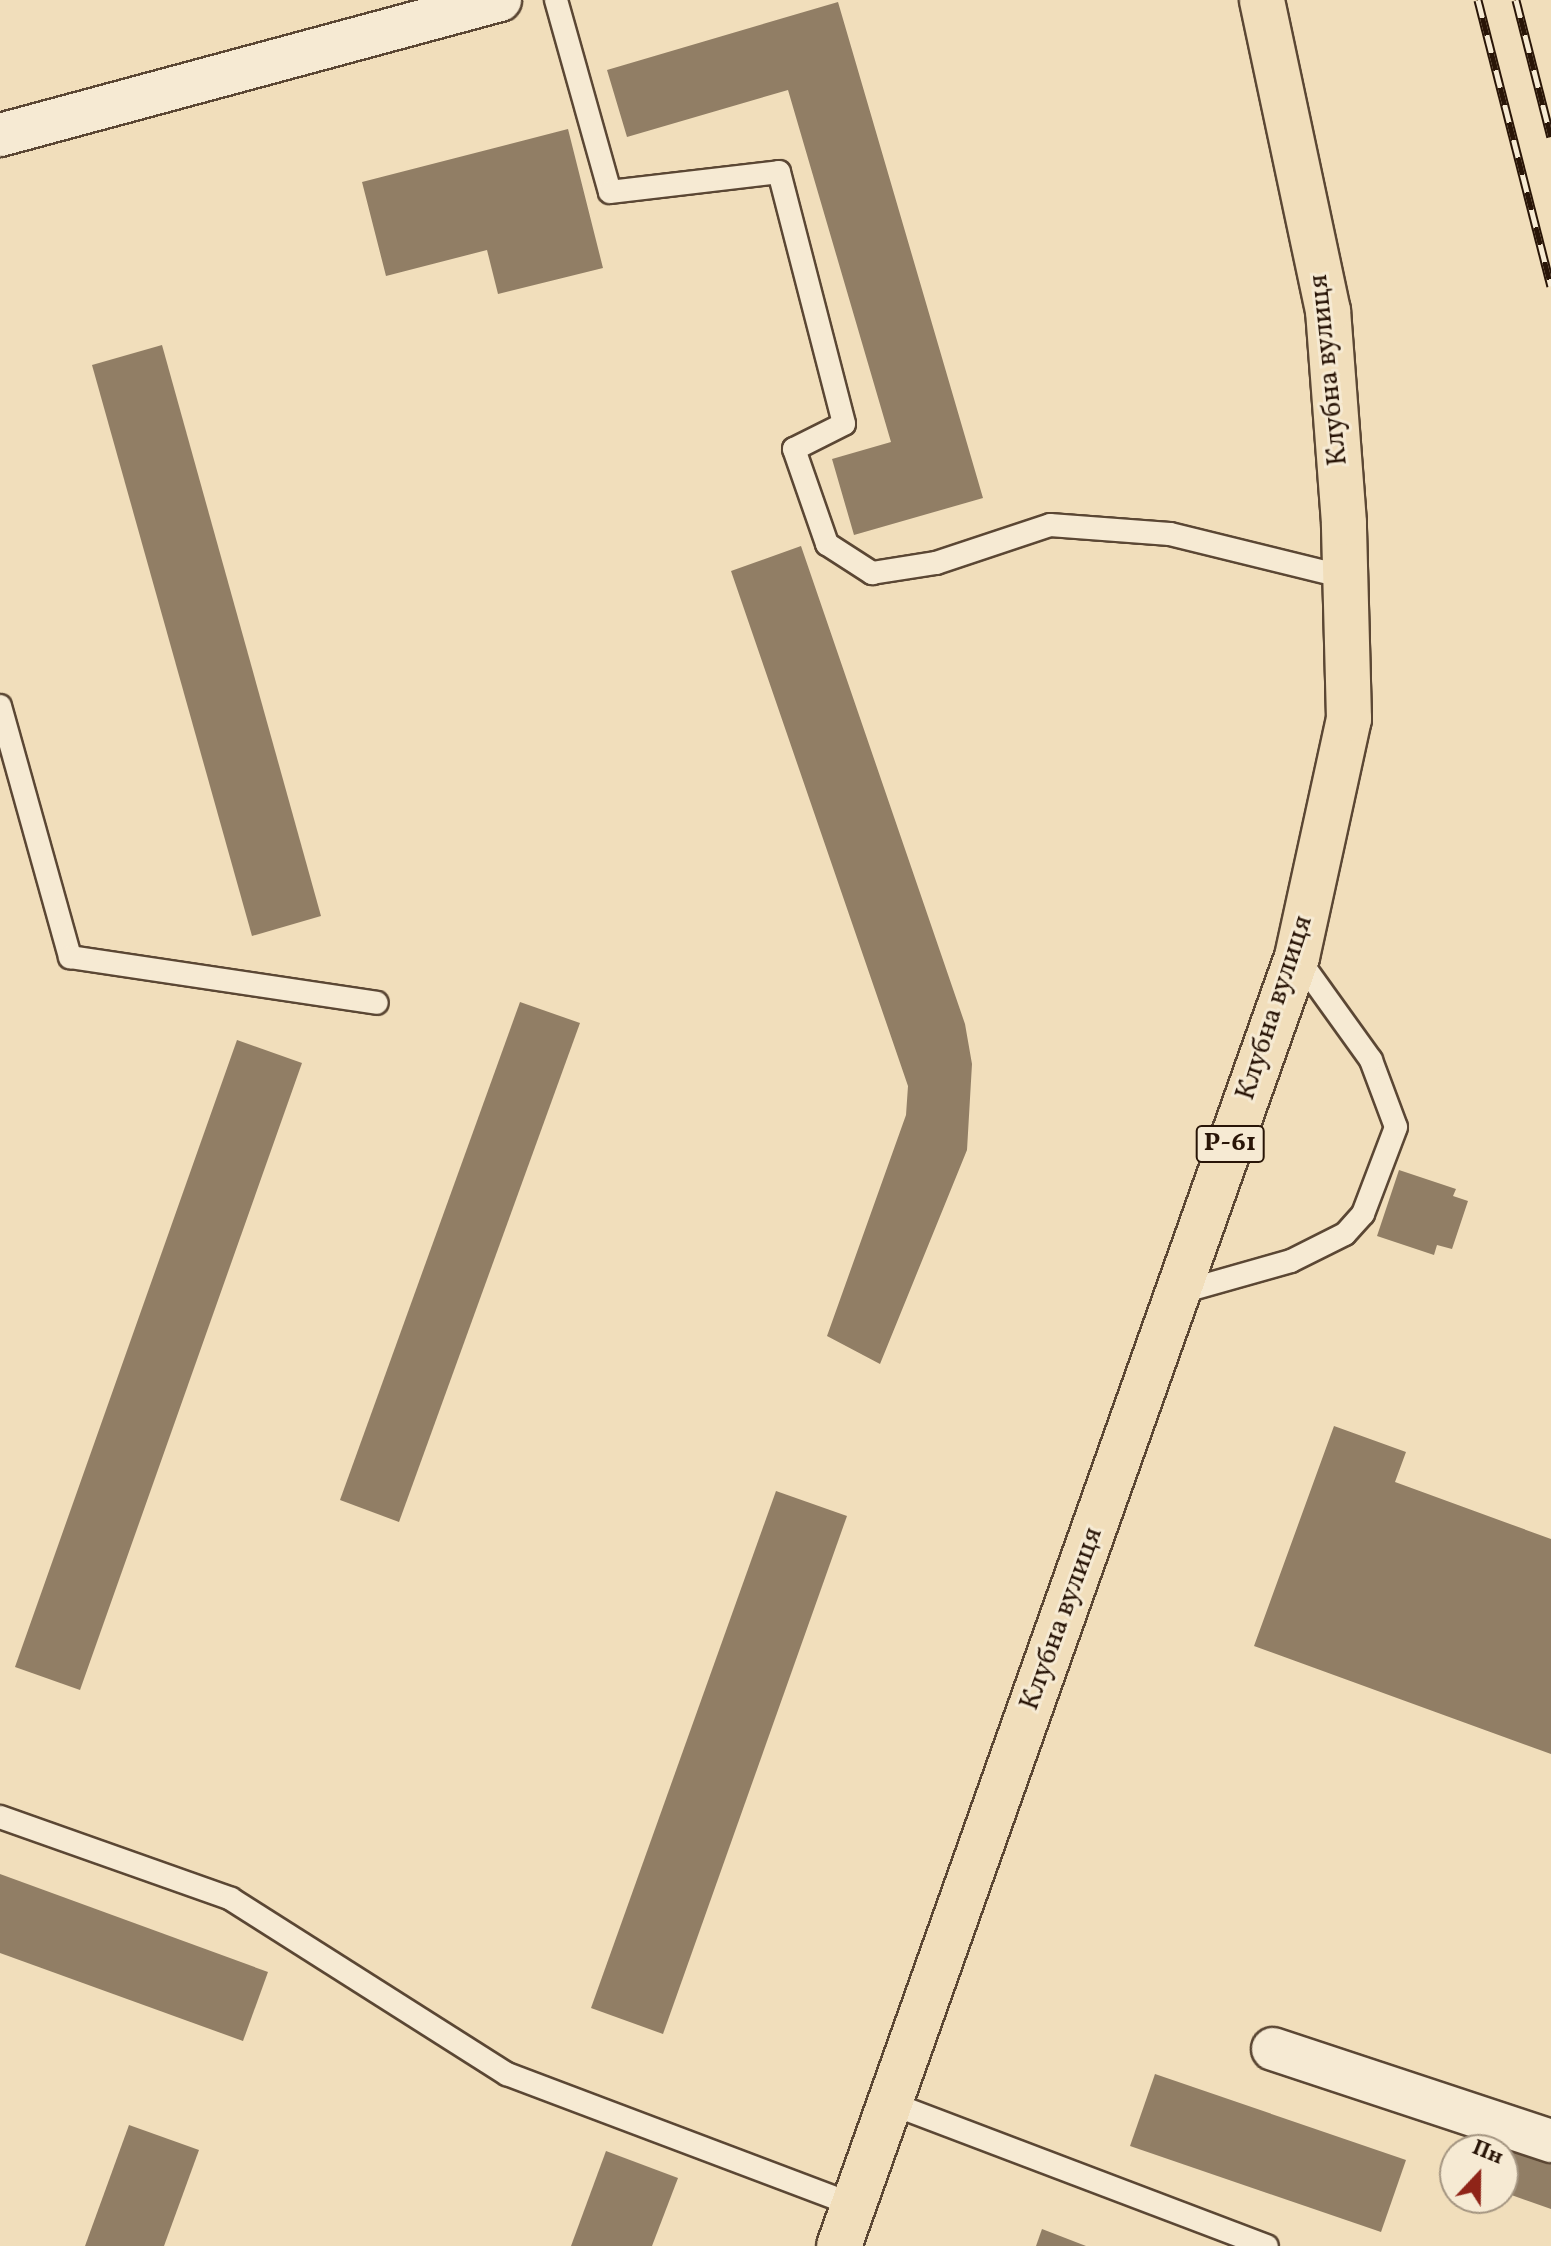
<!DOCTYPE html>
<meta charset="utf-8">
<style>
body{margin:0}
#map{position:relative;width:1551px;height:2246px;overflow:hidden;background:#f1debb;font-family:Vollkorn,serif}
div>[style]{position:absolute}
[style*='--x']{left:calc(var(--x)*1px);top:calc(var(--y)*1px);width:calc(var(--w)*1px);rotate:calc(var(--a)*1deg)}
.building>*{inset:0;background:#917e65}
.roads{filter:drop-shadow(2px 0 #5b4734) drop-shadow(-2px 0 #5b4734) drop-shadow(0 2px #5b4734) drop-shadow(0 -2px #5b4734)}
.lane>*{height:22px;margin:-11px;padding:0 11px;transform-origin:11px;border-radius:11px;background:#f6ead3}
.street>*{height:42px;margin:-21px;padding:0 21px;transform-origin:21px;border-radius:21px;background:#f6ead3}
.primary>*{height:44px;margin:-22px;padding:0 22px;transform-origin:22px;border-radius:22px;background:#f1debb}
.rail>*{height:9px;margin-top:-4.5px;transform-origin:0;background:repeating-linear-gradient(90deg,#f6ead3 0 18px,#291507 0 36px);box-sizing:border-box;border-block:2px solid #291507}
span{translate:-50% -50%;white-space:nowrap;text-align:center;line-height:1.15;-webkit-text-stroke:6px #f6ead3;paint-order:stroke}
.shield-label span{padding:2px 6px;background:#f6ead3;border:2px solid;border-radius:6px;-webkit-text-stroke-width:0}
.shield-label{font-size:26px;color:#291507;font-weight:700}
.street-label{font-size:28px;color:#291507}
.north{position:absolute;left:1439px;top:2134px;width:80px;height:80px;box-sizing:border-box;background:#f6ead3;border:2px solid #a49581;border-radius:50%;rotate:22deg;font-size:22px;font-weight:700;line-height:32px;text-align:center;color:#291507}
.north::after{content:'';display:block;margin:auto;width:28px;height:36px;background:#8f2418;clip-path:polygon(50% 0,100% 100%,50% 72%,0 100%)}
</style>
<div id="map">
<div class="building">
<i style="clip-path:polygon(838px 2px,983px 498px,854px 535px,832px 459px,891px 442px,788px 90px,627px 137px,607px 70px)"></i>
<i style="clip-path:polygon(568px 129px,603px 268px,498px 294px,487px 250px,386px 276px,362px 182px)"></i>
<i style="clip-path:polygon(162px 345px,321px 916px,252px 936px,92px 365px)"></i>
<i style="clip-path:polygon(801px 546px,965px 1024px,972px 1064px,967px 1150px,880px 1364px,827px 1336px,906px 1115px,908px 1086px,731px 571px)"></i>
<i style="clip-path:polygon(520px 1002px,580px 1023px,399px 1522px,340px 1500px)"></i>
<i style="clip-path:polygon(237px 1040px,302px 1063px,80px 1690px,15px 1667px)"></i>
<i style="clip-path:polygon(1399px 1170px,1456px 1189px,1453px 1196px,1468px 1201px,1452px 1249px,1437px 1245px,1434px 1255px,1377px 1236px)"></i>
<i style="clip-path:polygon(1334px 1426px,1406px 1452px,1395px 1482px,1551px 1539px,1551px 1754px,1254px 1646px)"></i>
<i style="clip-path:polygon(776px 1491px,847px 1516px,663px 2034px,591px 2008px)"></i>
<i style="clip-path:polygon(0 1874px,268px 1972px,243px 2041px,0 1953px)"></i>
<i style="clip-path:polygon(1155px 2074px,1406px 2160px,1381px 2232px,1130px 2146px)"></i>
<i style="clip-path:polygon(129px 2125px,199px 2150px,164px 2246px,85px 2246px)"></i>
<i style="clip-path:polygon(1487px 2131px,1551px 2154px,1551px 2209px,1503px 2192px,1503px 2150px,1480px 2150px)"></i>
<i style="clip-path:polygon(606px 2151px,678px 2178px,652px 2246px,571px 2246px)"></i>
<i style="clip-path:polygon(1042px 2229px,1086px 2246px,1036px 2246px)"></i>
</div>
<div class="roads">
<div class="lane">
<i style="--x:556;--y:0;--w:199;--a:74.3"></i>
<i style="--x:610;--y:192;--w:170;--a:-6.7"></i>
<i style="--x:779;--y:172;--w:260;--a:75.5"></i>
<i style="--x:844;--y:424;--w:56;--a:153.4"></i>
<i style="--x:794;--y:449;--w:101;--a:70.8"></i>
<i style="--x:827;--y:544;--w:54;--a:32.8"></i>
<i style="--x:872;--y:573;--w:65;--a:-8.9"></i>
<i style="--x:936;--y:563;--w:120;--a:-18.4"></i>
<i style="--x:1050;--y:525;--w:120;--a:4.3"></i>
<i style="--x:1170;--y:534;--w:180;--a:13.8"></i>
<i style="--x:0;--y:706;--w:261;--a:74.4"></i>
<i style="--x:70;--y:957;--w:310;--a:8.5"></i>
<i style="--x:1178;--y:1293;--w:117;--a:-15.8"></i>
<i style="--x:1291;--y:1261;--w:60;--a:-26.6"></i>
<i style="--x:1345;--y:1234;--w:27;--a:-48"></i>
<i style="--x:1363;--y:1214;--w:93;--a:-69.2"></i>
<i style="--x:1396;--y:1127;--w:72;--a:-110.5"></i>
<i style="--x:1371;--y:1060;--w:127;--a:-125.7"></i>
<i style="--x:0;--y:1817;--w:245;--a:19.5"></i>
<i style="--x:231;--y:1899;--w:327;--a:32.4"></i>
<i style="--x:507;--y:2074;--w:371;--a:20.7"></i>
<i style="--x:890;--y:2103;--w:403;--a:20.8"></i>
</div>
<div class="street">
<i style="--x:0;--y:135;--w:518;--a:-15.11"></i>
<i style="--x:1273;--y:2049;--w:293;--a:18.3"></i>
</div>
<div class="primary">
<i style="--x:839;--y:2246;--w:1368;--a:-70.44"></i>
<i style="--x:1297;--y:957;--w:244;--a:-77.7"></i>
<i style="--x:1349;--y:719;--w:196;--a:-91.5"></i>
<i style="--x:1344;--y:523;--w:213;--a:-94.3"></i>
<i style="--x:1328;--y:311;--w:318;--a:-102"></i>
</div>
</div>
<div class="rail">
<i style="--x:1478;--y:0;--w:295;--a:75.7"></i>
<i style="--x:1516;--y:0;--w:141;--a:75.7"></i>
</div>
<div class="shield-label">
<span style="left:1230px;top:1144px">Р-61</span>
</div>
<div class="street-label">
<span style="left:1329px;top:370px;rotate:-96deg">Клубна вулиця</span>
<span style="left:1275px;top:1008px;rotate:-72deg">Клубна вулиця</span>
<span style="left:1062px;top:1619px;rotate:-70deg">Клубна вулиця</span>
</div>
<div class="north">Пн</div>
</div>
